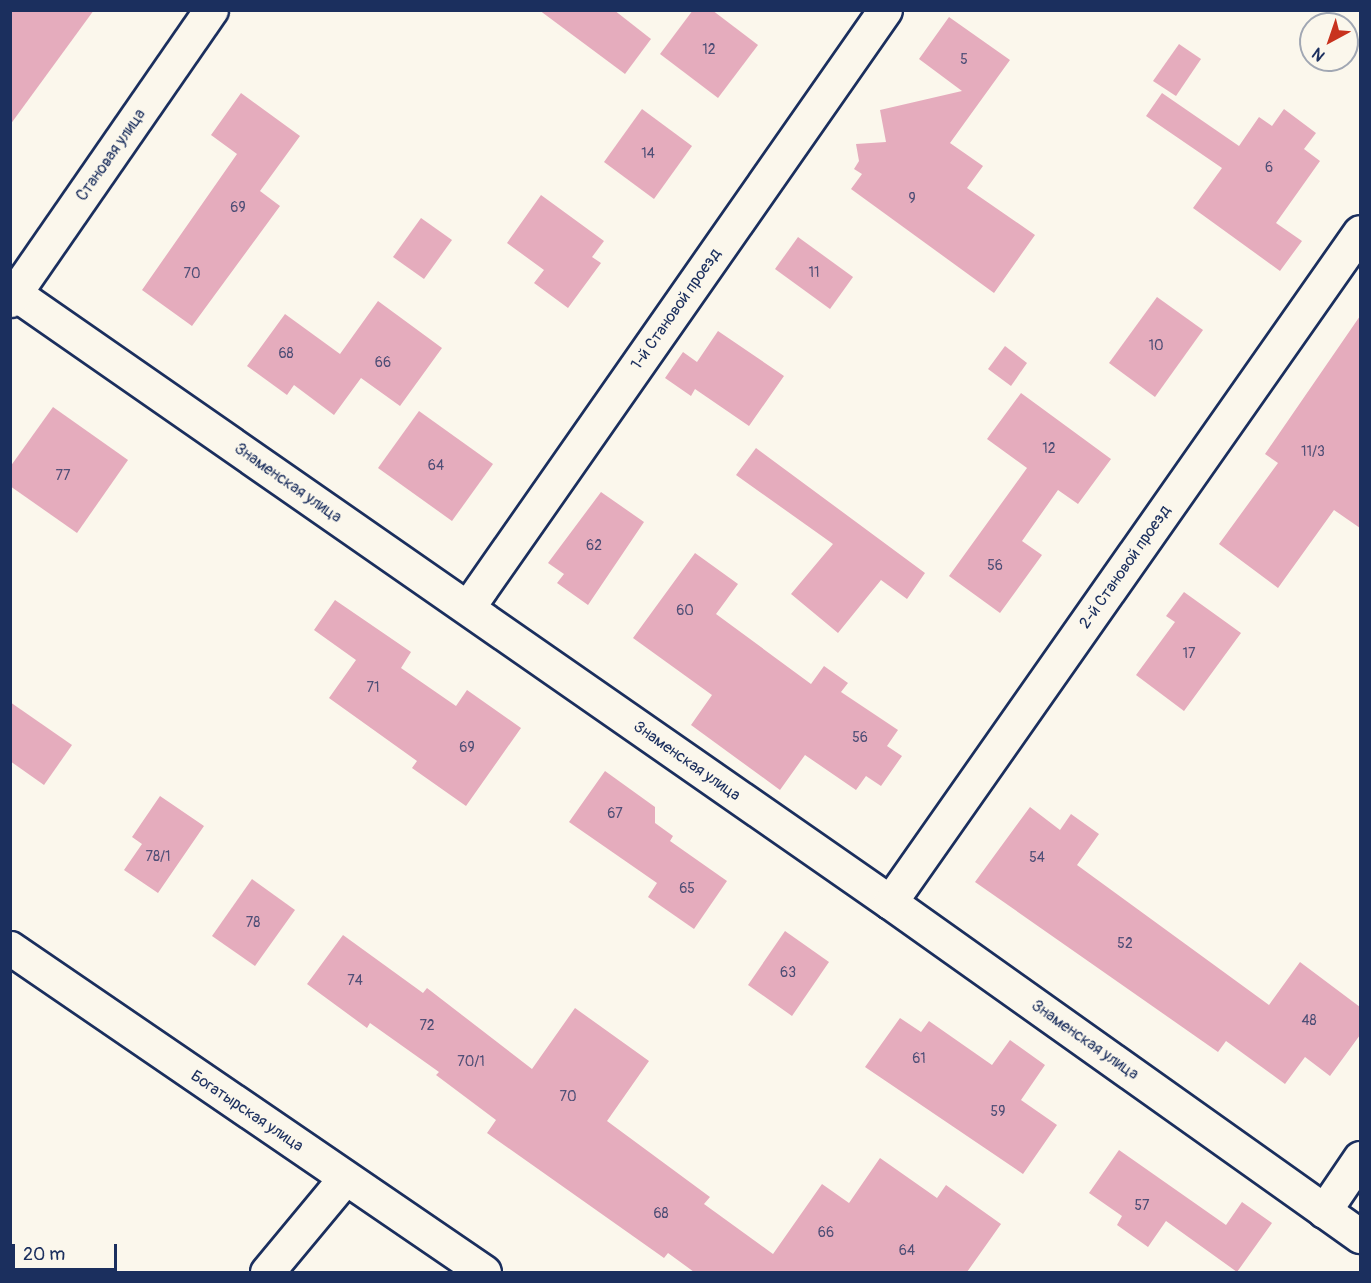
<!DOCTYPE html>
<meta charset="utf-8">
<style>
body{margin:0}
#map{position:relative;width:1371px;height:1283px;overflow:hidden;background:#fbf7ec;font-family:Pangolin,sans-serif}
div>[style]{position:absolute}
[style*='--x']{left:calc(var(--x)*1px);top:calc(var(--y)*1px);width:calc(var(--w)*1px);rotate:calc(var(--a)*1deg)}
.building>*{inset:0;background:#e5acbd}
.roads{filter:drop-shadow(2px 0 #1b2f5e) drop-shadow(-2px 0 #1b2f5e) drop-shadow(0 2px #1b2f5e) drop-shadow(0 -2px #1b2f5e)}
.minor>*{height:33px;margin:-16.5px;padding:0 16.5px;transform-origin:16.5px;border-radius:16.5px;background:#fbf7ec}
span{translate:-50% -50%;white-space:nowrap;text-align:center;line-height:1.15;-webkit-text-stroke:4.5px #fbf7ec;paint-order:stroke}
.number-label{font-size:14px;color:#4e4e76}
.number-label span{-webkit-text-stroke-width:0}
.street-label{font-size:16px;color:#1b2f5e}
.frame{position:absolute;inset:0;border:12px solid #1b2f5e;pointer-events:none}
.north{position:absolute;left:1299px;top:12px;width:60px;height:60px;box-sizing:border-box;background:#fbf7ec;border:2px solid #a1a7b3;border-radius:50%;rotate:220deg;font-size:16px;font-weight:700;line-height:24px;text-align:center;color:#1b2f5e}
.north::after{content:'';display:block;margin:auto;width:21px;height:27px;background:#c8321e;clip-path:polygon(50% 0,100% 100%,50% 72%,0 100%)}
.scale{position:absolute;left:12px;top:1244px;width:105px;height:27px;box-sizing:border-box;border:3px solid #1b2f5e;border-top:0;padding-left:8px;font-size:18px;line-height:21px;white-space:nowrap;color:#1b2f5e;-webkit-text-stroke:4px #fbf7ec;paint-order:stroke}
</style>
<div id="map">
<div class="building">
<i style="clip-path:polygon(10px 10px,94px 10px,10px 125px)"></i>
<i style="clip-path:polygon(539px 10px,614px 10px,651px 39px,625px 74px)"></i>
<i style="clip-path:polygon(693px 10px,712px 10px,758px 45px,718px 98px,660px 54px)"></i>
<i style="clip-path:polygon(949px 17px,1010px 60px,950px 143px,983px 166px,967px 188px,1035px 235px,994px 293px,851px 189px,862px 174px,854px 169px,859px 161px,856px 144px,886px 142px,880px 110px,962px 91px,919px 59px)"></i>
<i style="clip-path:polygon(1179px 44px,1201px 59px,1176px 96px,1153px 81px)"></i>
<i style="clip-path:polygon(241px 93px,300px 136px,260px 191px,280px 206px,192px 326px,142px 290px,237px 154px,211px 135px)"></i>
<i style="clip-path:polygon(1162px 93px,1239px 146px,1259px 117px,1272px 126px,1284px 109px,1316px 133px,1304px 149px,1320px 161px,1276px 223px,1302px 241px,1280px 271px,1193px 208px,1222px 168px,1146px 116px)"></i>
<i style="clip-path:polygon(642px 109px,692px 146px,654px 199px,604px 162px)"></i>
<i style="clip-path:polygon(541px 195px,604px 241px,592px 257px,601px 263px,568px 308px,534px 283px,544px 270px,507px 243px)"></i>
<i style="clip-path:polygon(421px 218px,452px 240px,424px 279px,393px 257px)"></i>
<i style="clip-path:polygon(798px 237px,853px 277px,830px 309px,775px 269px)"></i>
<i style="clip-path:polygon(1157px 297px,1203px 330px,1155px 397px,1109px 363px)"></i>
<i style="clip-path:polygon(378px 301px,442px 348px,400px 406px,361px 378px,334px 415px,294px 385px,287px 395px,247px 366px,285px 314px,340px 354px)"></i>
<i style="clip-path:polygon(1360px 316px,1360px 528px,1334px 510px,1278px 588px,1219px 544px,1278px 463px,1265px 454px)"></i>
<i style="clip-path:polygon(718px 331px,784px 376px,749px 426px,695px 389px,691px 396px,665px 378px,683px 352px,697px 362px)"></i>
<i style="clip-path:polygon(1005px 346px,1027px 363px,1011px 386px,988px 369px)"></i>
<i style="clip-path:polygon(1021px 393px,1111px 459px,1078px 504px,1058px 490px,1022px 541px,1042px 555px,1000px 613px,949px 576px,1027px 468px,987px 439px)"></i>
<i style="clip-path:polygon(53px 407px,128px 460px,77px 533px,10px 486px,10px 467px)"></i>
<i style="clip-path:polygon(419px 411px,493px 464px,452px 521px,378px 468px)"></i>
<i style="clip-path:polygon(756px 448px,925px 573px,907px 599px,881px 580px,838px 633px,791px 594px,833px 544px,736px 475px)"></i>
<i style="clip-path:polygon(601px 492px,644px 522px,588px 605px,557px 583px,564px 574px,548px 563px)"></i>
<i style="clip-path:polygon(695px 553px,738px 584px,716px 614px,811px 684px,824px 666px,848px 683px,841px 692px,898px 730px,887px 746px,902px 756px,881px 786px,866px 776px,856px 790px,805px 755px,780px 790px,691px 725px,712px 695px,633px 638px)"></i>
<i style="clip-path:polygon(1184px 592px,1241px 633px,1184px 711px,1136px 675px,1175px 622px,1166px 616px)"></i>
<i style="clip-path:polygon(335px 600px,411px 652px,401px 668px,456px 706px,467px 690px,521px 728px,466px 806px,412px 768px,417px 761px,329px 698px,356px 660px,314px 630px)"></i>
<i style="clip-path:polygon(10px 702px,72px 745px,44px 785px,10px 761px)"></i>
<i style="clip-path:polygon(605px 771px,655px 807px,655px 823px,673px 836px,670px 841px,727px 881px,694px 929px,648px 897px,657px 883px,569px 822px)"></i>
<i style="clip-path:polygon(160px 796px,204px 826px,158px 893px,124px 870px,142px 844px,132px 837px)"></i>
<i style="clip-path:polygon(1030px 807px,1060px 830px,1071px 814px,1099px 834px,1077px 865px,1269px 1005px,1300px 962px,1360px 1007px,1360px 1035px,1330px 1076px,1305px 1057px,1285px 1084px,1226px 1041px,1218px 1052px,975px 882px)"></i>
<i style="clip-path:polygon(252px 879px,295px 910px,255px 966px,212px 936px)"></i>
<i style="clip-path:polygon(785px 931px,829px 962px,792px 1016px,748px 985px)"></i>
<i style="clip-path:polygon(343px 935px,423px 993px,427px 988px,532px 1069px,575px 1008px,649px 1061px,607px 1121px,710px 1197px,704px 1204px,773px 1254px,822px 1184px,849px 1203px,880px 1158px,937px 1198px,946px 1185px,1001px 1224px,967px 1272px,694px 1272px,668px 1253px,664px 1258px,487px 1133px,496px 1120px,436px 1075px,439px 1072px,370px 1023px,367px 1028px,307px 984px)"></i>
<i style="clip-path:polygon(900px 1018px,921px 1032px,929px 1021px,992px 1065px,1010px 1040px,1045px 1065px,1021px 1100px,1057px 1125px,1023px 1174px,865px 1067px)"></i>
<i style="clip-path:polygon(1119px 1150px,1226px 1225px,1242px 1202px,1272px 1223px,1237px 1272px,1166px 1221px,1148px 1247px,1117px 1225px,1122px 1216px,1089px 1193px)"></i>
</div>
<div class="roads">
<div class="minor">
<i style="--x:10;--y:290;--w:1072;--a:34.82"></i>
<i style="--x:890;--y:902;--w:577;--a:35.4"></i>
<i style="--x:10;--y:300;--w:353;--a:-55.3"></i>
<i style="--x:468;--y:607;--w:728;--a:-55.07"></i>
<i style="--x:890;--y:902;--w:818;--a:-54.95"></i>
<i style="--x:10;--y:948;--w:574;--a:34.35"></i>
<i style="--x:1324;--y:1211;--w:64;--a:-55.8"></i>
<i style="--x:267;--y:1272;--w:122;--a:-50.3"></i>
</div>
</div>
<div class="number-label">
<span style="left:709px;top:50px">12</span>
<span style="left:964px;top:60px">5</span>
<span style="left:648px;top:154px">14</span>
<span style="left:1269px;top:168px">6</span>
<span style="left:912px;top:199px">9</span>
<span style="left:238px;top:208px">69</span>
<span style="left:814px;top:273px">11</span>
<span style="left:192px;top:274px">70</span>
<span style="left:1156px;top:346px">10</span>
<span style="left:286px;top:354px">68</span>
<span style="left:383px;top:363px">66</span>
<span style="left:1049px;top:449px">12</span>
<span style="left:1313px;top:452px">11/3</span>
<span style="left:436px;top:466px">64</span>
<span style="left:63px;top:476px">77</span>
<span style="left:594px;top:546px">62</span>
<span style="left:995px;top:566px">56</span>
<span style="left:685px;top:611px">60</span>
<span style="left:1189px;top:654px">17</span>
<span style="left:373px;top:688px">71</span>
<span style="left:860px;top:738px">56</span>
<span style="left:467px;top:748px">69</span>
<span style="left:615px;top:814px">67</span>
<span style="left:158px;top:857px">78/1</span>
<span style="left:1037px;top:858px">54</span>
<span style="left:687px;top:889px">65</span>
<span style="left:253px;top:923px">78</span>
<span style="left:1125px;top:944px">52</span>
<span style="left:788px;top:973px">63</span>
<span style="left:355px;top:981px">74</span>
<span style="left:1309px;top:1021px">48</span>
<span style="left:427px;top:1026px">72</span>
<span style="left:919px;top:1059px">61</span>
<span style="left:471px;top:1062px">70/1</span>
<span style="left:568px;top:1097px">70</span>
<span style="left:998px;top:1112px">59</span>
<span style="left:1142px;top:1206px">57</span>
<span style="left:661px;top:1214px">68</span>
<span style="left:826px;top:1233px">66</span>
<span style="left:907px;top:1251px">64</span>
</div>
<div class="street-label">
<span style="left:111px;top:155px;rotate:-55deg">Становая улица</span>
<span style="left:676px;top:309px;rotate:-55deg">1-й Становой проезд</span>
<span style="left:288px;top:483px;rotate:35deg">Знаменская улица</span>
<span style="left:1125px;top:567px;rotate:-55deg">2-й Становой проезд</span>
<span style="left:687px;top:761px;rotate:35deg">Знаменская улица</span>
<span style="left:1085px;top:1040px;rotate:35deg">Знаменская улица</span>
<span style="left:247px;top:1111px;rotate:34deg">Богатырская улица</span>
</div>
<div class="frame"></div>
<div class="north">N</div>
<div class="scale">20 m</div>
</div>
